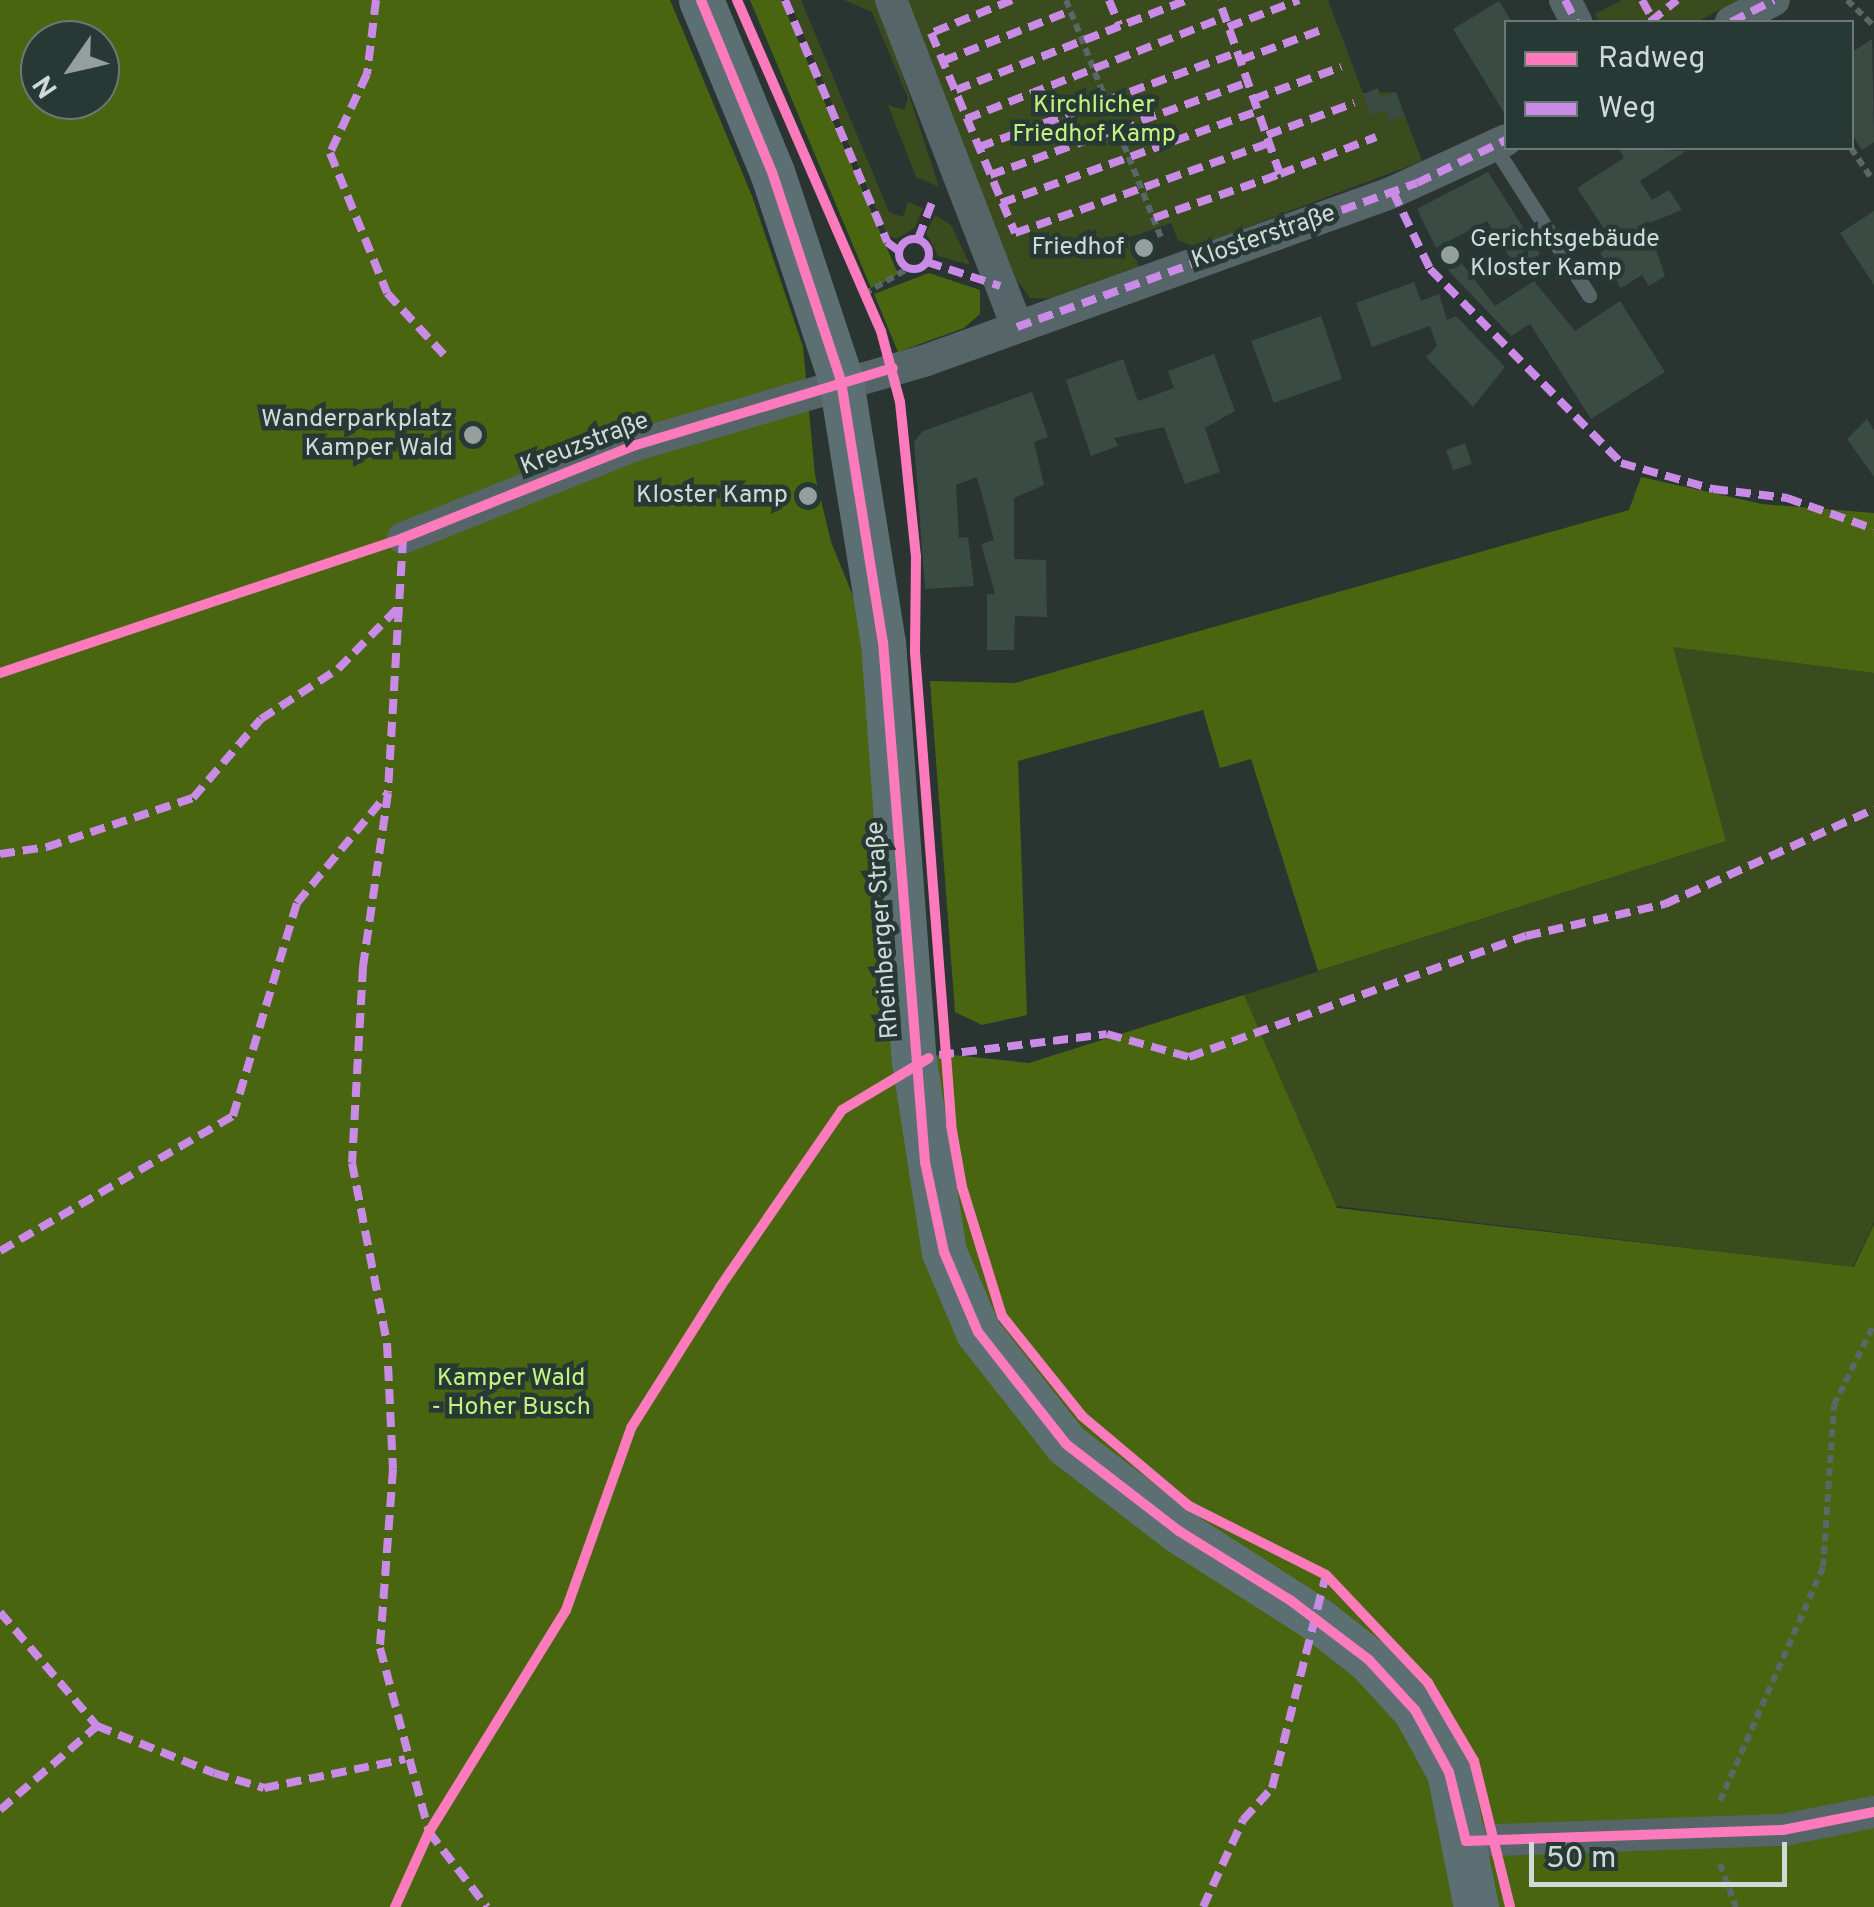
<!DOCTYPE html>
<meta charset="utf-8">
<style>
body{margin:0}
#map{position:relative;width:1874px;height:1907px;overflow:hidden;background:#2a3532;font-family:Overpass,sans-serif}
div>[style]{position:absolute}
[style*='--x']{left:calc(var(--x)*1px);top:calc(var(--y)*1px);width:calc(var(--w)*1px);rotate:calc(var(--a)*1deg)}
.green>*{inset:0;background:#3a4c1d}
.forest>*{inset:0;background:#496510}
.building>*{inset:0;background:#394b42}
.path>*{height:6px;margin-top:-3px;transform-origin:0;background:repeating-linear-gradient(90deg,#5a6768 0 8px,transparent 0 13px)}
.lane>*{height:15px;margin:-7.5px;padding:0 7.5px;transform-origin:7.5px;border-radius:7.5px;background:#566668}
.street>*{height:32px;margin:-16px;padding:0 16px;transform-origin:16px;border-radius:16px;background:#566668}
.secondary>*{height:45px;margin:-22.5px;padding:0 22.5px;transform-origin:22.5px;border-radius:22.5px;background:#5c7073}
.quiet>*{height:8px;margin-top:-4px;transform-origin:0;background:repeating-linear-gradient(90deg,#ca8be6 0 15px,transparent 0 23px)}
.quiet>.ring{margin:-4px;padding:0;box-sizing:content-box;background:none;border:8px solid #ca8be6;border-radius:50%}
.cycleway>*{height:10px;margin:-5px;padding:0 5px;transform-origin:5px;border-radius:5px;background:#fd7abc}
.dots>*{width:28px;height:28px;translate:-50% -50%;box-sizing:border-box;border:5px solid #263935;border-radius:50%}
span{translate:-50% -50%;white-space:nowrap;text-align:center;line-height:1.15;-webkit-text-stroke:9px #263935;paint-order:stroke}
.park-label{font-size:25px;color:#c5f27f}
.street-label{font-size:25px;color:#cfdad8}
.poi-label{font-size:25px;color:#cfdad8}
.left{translate:0 -50%;text-align:left}
.right{translate:-100% -50%;text-align:right}
.legend{position:absolute;left:1504px;top:20px;width:350px;height:130px;box-sizing:border-box;background:#263935;border:2px solid #6a7976;margin:0;padding:12px 18px;list-style:none;font-size:30px;color:#cfdad8}
.legend li{display:flex;align-items:center;gap:20px;height:50px}
.legend b{width:50px;border:2px solid #6a7976}
.north{position:absolute;left:20px;top:20px;width:100px;height:100px;box-sizing:border-box;background:#263935;border:2px solid #6a7976;border-radius:50%;rotate:236deg;font-size:28px;font-weight:700;line-height:40px;text-align:center;color:#cfdad8}
.north::after{content:'';display:block;margin:auto;width:35px;height:45px;background:#95a09e;clip-path:polygon(50% 0,100% 100%,50% 72%,0 100%)}
.scale{position:absolute;left:1529px;top:1842px;width:258px;height:45px;box-sizing:border-box;border:5px solid #cfdad8;border-top:0;padding-left:12px;font-size:30px;line-height:35px;white-space:nowrap;color:#cfdad8;-webkit-text-stroke:8px #263935;paint-order:stroke}
</style>
<div id="map">
<div class="green">
<i style="clip-path:polygon(789px 0,801px 0,889px 212px,903px 217px,908px 202px,923px 208px,915px 228px,896px 239px,887px 235px)"></i>
<i style="clip-path:polygon(844px 0,878px 0,939px 187px,916px 177px,888px 105px,904px 110px,908px 98px,872px 12px)"></i>
<i style="clip-path:polygon(904px 0,1328px 0,1363px 93px,1396px 92px,1422px 161px,1195px 247px,1178px 240px,1171px 223px,1128px 238px,1139px 267px,1050px 299px,1030px 298px,1016px 279px)"></i>
<i style="clip-path:polygon(1622px 0,1739px 0,1696px 22px,1599px 22px,1595px 14px)"></i>
<i style="clip-path:polygon(935px 215px,951px 225px,970px 265px,938px 256px,926px 233px)"></i>
<i style="clip-path:polygon(1672px 646px,1874px 673px,1874px 1222px,1853px 1267px,1336px 1206px,1244px 995px,1726px 841px)"></i>
</div>
<div class="forest">
<i style="clip-path:polygon(evenodd,0 0,670px 0,752px 196px,803px 347px,815px 475px,831px 542px,858px 608px,914px 1061px,943px 1054px,1029px 1063px,1244px 995px,1337px 1208px,1854px 1267px,1874px 1224px,1874px 1907px,0 1907px,0 0,40px 40px,100px 40px,100px 100px,40px 100px,40px 40px)"></i>
<i style="clip-path:polygon(750px 0,781px 0,898px 274px,889px 280px,871px 288px)"></i>
<i style="clip-path:polygon(929px 273px,980px 290px,980px 314px,964px 328px,898px 352px,874px 294px)"></i>
<i style="clip-path:polygon(1641px 477px,1762px 504px,1874px 513px,1874px 673px,1673px 647px,1726px 841px,1318px 971px,1251px 759px,1220px 768px,1203px 710px,1018px 761px,1027px 1015px,982px 1025px,955px 1012px,930px 681px,1015px 683px,1629px 510px)"></i>
</div>
<div class="building">
<i style="clip-path:polygon(1499px 1px,1512px 22px,1506px 22px,1506px 116px,1453px 29px)"></i>
<i style="clip-path:polygon(1872px 39px,1874px 142px,1862px 150px,1852px 134px,1852px 52px)"></i>
<i style="clip-path:polygon(1378px 88px,1381px 98px,1396px 92px,1404px 115px,1389px 121px,1385px 110px,1371px 115px,1363px 94px)"></i>
<i style="clip-path:polygon(1618px 148px,1686px 151px,1640px 181px,1652px 200px,1669px 190px,1682px 210px,1647px 224px,1665px 276px,1649px 286px,1642px 275px,1621px 288px,1600px 253px,1614px 244px,1577px 188px,1624px 158px)"></i>
<i style="clip-path:polygon(1488px 172px,1540px 254px,1517px 269px,1487px 221px,1436px 248px,1417px 209px)"></i>
<i style="clip-path:polygon(1874px 211px,1874px 285px,1840px 233px)"></i>
<i style="clip-path:polygon(1460px 261px,1495px 306px,1534px 281px,1575px 331px,1620px 301px,1665px 372px,1591px 419px,1530px 324px,1511px 336px,1448px 270px)"></i>
<i style="clip-path:polygon(1414px 282px,1421px 301px,1439px 294px,1447px 320px,1456px 316px,1505px 367px,1473px 407px,1426px 357px,1437px 346px,1430px 326px,1372px 347px,1356px 303px)"></i>
<i style="clip-path:polygon(1321px 316px,1342px 379px,1274px 403px,1251px 341px)"></i>
<i style="clip-path:polygon(1214px 354px,1235px 411px,1205px 428px,1220px 472px,1185px 484px,1164px 427px,1114px 438px,1118px 446px,1091px 456px,1066px 380px,1123px 359px,1138px 401px,1174px 388px,1168px 371px)"></i>
<i style="clip-path:polygon(1032px 392px,1048px 437px,1034px 442px,1044px 485px,1014px 498px,1014px 559px,1046px 560px,1047px 617px,1015px 616px,1014px 650px,987px 650px,987px 594px,995px 594px,981px 544px,994px 540px,977px 477px,956px 485px,959px 538px,968px 537px,974px 586px,925px 589px,914px 442px,923px 431px)"></i>
<i style="clip-path:polygon(1867px 419px,1874px 430px,1874px 477px,1847px 439px)"></i>
<i style="clip-path:polygon(1465px 443px,1472px 464px,1453px 470px,1446px 450px)"></i>
</div>
<div class="path">
<i style="--x:1066;--y:0;--w:258;--a:68.2"></i>
<i style="--x:1847;--y:0;--w:37;--a:44"></i>
<i style="--x:1851;--y:148;--w:34;--a:56"></i>
<i style="--x:864;--y:294;--w:50;--a:-30.2"></i>
<i style="--x:1720;--y:1801;--w:256;--a:-66.2"></i>
<i style="--x:1823;--y:1567;--w:162;--a:-86.1"></i>
<i style="--x:1834;--y:1405;--w:90;--a:-63.7"></i>
<i style="--x:1720;--y:1864;--w:46;--a:69.6"></i>
</div>
<div class="lane">
<i style="--x:1494;--y:146;--w:177;--a:57.5"></i>
</div>
<div class="street">
<i style="--x:891;--y:0;--w:350;--a:68.9"></i>
<i style="--x:1565;--y:0;--w:25;--a:63"></i>
<i style="--x:1731;--y:22;--w:48;--a:-27.1"></i>
<i style="--x:403;--y:538;--w:251;--a:-21.8"></i>
<i style="--x:636;--y:445;--w:300;--a:-16.3"></i>
<i style="--x:924;--y:361;--w:499;--a:-19.8"></i>
<i style="--x:1393;--y:192;--w:124;--a:-24.7"></i>
<i style="--x:1466;--y:1841;--w:317;--a:-2"></i>
<i style="--x:1783;--y:1830;--w:93;--a:-11.2"></i>
</div>
<div class="secondary">
<i style="--x:701;--y:0;--w:186;--a:67.6"></i>
<i style="--x:772;--y:172;--w:220;--a:71.7"></i>
<i style="--x:841;--y:381;--w:264;--a:80.9"></i>
<i style="--x:883;--y:642;--w:420;--a:85.8"></i>
<i style="--x:914;--y:1061;--w:193;--a:81.1"></i>
<i style="--x:944;--y:1252;--w:87;--a:67"></i>
<i style="--x:978;--y:1332;--w:142;--a:51.8"></i>
<i style="--x:1066;--y:1444;--w:143;--a:37.6"></i>
<i style="--x:1179;--y:1531;--w:165;--a:32.6"></i>
<i style="--x:1318;--y:1620;--w:65;--a:38.1"></i>
<i style="--x:1369;--y:1660;--w:68;--a:47.4"></i>
<i style="--x:1415;--y:1710;--w:71;--a:61.3"></i>
<i style="--x:1449;--y:1772;--w:138;--a:78.7"></i>
</div>
<div class="quiet">
<i style="--x:376;--y:0;--w:75;--a:96.9"></i>
<i style="--x:367;--y:74;--w:87;--a:115.1"></i>
<i style="--x:330;--y:153;--w:151;--a:67.8"></i>
<i style="--x:387;--y:293;--w:87;--a:47.3"></i>
<i style="--x:785;--y:0;--w:263;--a:67.1"></i>
<i style="--x:887;--y:242;--w:15;--a:37"></i>
<i style="--x:1012;--y:0;--w:87;--a:157.8"></i>
<i style="--x:931;--y:33;--w:217;--a:67.2"></i>
<i style="--x:1015;--y:233;--w:269;--a:-19.5"></i>
<i style="--x:1109;--y:0;--w:27;--a:68"></i>
<i style="--x:1565;--y:0;--w:25;--a:63"></i>
<i style="--x:1642;--y:0;--w:23;--a:61"></i>
<i style="--x:1650;--y:22;--w:35;--a:-39"></i>
<i style="--x:1731;--y:22;--w:48;--a:-27.1"></i>
<i style="--x:1228;--y:27;--w:76;--a:-20.8"></i>
<i style="--x:1240;--y:60;--w:86;--a:-20.3"></i>
<i style="--x:943;--y:61;--w:136;--a:-21.5"></i>
<i style="--x:956;--y:90;--w:248;--a:-21.3"></i>
<i style="--x:1254;--y:99;--w:93;--a:-20.2"></i>
<i style="--x:966;--y:119;--w:278;--a:-21.5"></i>
<i style="--x:1267;--y:135;--w:93;--a:-20.2"></i>
<i style="--x:979;--y:147;--w:276;--a:-20.1"></i>
<i style="--x:1280;--y:174;--w:103;--a:-21.1"></i>
<i style="--x:990;--y:175;--w:274;--a:-19.8"></i>
<i style="--x:1393;--y:192;--w:85;--a:64.3"></i>
<i style="--x:1430;--y:269;--w:272;--a:45.4"></i>
<i style="--x:1621;--y:463;--w:96;--a:15.8"></i>
<i style="--x:1713;--y:489;--w:75;--a:6.9"></i>
<i style="--x:1787;--y:498;--w:92;--a:19.6"></i>
<i style="--x:1001;--y:203;--w:273;--a:-19.7"></i>
<i style="--x:1154;--y:218;--w:133;--a:-19.2"></i>
<i style="--x:1280;--y:174;--w:184;--a:-109.3"></i>
<i class="ring" style="left:899px;top:239px;width:22px;height:22px"></i>
<i style="--x:918;--y:239;--w:42;--a:-69"></i>
<i style="--x:927;--y:262;--w:77;--a:18.2"></i>
<i style="--x:1017;--y:327;--w:425;--a:-19.8"></i>
<i style="--x:1417;--y:183;--w:99;--a:-25.8"></i>
<i style="--x:396;--y:540;--w:7;--a:-16"></i>
<i style="--x:403;--y:538;--w:255;--a:93.4"></i>
<i style="--x:388;--y:793;--w:176;--a:98.2"></i>
<i style="--x:363;--y:967;--w:196;--a:93.2"></i>
<i style="--x:352;--y:1163;--w:183;--a:79"></i>
<i style="--x:387;--y:1343;--w:126;--a:87.3"></i>
<i style="--x:393;--y:1469;--w:179;--a:94.2"></i>
<i style="--x:380;--y:1648;--w:190;--a:75.1"></i>
<i style="--x:429;--y:1832;--w:95;--a:52.3"></i>
<i style="--x:0;--y:854;--w:48;--a:-8.5"></i>
<i style="--x:47;--y:847;--w:154;--a:-18.6"></i>
<i style="--x:193;--y:798;--w:104;--a:-49.3"></i>
<i style="--x:261;--y:719;--w:92;--a:-33"></i>
<i style="--x:338;--y:669;--w:86;--a:-45.5"></i>
<i style="--x:939;--y:1055;--w:169;--a:-7.1"></i>
<i style="--x:1107;--y:1034;--w:85;--a:15.7"></i>
<i style="--x:1189;--y:1057;--w:358;--a:-19.8"></i>
<i style="--x:1526;--y:936;--w:143;--a:-13"></i>
<i style="--x:1665;--y:904;--w:230;--a:-24.4"></i>
<i style="--x:0;--y:1251;--w:269;--a:-30.1"></i>
<i style="--x:233;--y:1116;--w:222;--a:-73.3"></i>
<i style="--x:297;--y:903;--w:143;--a:-50.4"></i>
<i style="--x:0;--y:1612;--w:150;--a:49.6"></i>
<i style="--x:97;--y:1726;--w:126;--a:21.9"></i>
<i style="--x:214;--y:1773;--w:52;--a:16.7"></i>
<i style="--x:264;--y:1788;--w:144;--a:-11.6"></i>
<i style="--x:0;--y:1810;--w:128;--a:-40.9"></i>
<i style="--x:1203;--y:1907;--w:96;--a:-65.3"></i>
<i style="--x:1243;--y:1820;--w:43;--a:-47.8"></i>
<i style="--x:1272;--y:1788;--w:220;--a:-75.8"></i>
</div>
<div class="cycleway">
<i style="--x:701;--y:0;--w:186;--a:67.6"></i>
<i style="--x:772;--y:172;--w:220;--a:71.7"></i>
<i style="--x:841;--y:381;--w:264;--a:80.9"></i>
<i style="--x:883;--y:642;--w:522;--a:85.38"></i>
<i style="--x:925;--y:1162;--w:92;--a:78.1"></i>
<i style="--x:944;--y:1252;--w:87;--a:67"></i>
<i style="--x:978;--y:1332;--w:142;--a:51.8"></i>
<i style="--x:1066;--y:1444;--w:143;--a:37.6"></i>
<i style="--x:1179;--y:1531;--w:131;--a:31.9"></i>
<i style="--x:1290;--y:1600;--w:99;--a:37.2"></i>
<i style="--x:1369;--y:1660;--w:68;--a:47.4"></i>
<i style="--x:1415;--y:1710;--w:71;--a:61.3"></i>
<i style="--x:1449;--y:1772;--w:71;--a:76.2"></i>
<i style="--x:1466;--y:1841;--w:317;--a:-2"></i>
<i style="--x:1783;--y:1830;--w:93;--a:-11.2"></i>
<i style="--x:737;--y:0;--w:361;--a:66.5"></i>
<i style="--x:881;--y:331;--w:73;--a:75"></i>
<i style="--x:900;--y:402;--w:155;--a:84.1"></i>
<i style="--x:916;--y:556;--w:96;--a:90.6"></i>
<i style="--x:915;--y:652;--w:474;--a:85.6"></i>
<i style="--x:951;--y:1125;--w:63;--a:79.9"></i>
<i style="--x:962;--y:1187;--w:135;--a:72.8"></i>
<i style="--x:1002;--y:1316;--w:128;--a:51.3"></i>
<i style="--x:1082;--y:1416;--w:140;--a:40.1"></i>
<i style="--x:1189;--y:1506;--w:153;--a:26.7"></i>
<i style="--x:1326;--y:1575;--w:149;--a:46.6"></i>
<i style="--x:1428;--y:1683;--w:91;--a:59.5"></i>
<i style="--x:1474;--y:1761;--w:150;--a:76.1"></i>
<i style="--x:0;--y:673;--w:425;--a:-18.5"></i>
<i style="--x:403;--y:538;--w:251;--a:-21.8"></i>
<i style="--x:636;--y:445;--w:268;--a:-16.7"></i>
<i style="--x:395;--y:1907;--w:82;--a:-65.6"></i>
<i style="--x:429;--y:1832;--w:261;--a:-58.3"></i>
<i style="--x:566;--y:1610;--w:193;--a:-70.3"></i>
<i style="--x:631;--y:1428;--w:167;--a:-57.7"></i>
<i style="--x:720;--y:1287;--w:215;--a:-55.4"></i>
<i style="--x:842;--y:1110;--w:101;--a:-30.9"></i>
</div>
<div class="dots">
<i style="left:1144px;top:248px;background:#95a09e"></i>
<i style="left:1450px;top:255px;background:#95a09e"></i>
<i style="left:473px;top:435px;background:#95a09e"></i>
<i style="left:808px;top:496px;background:#95a09e"></i>
</div>
<div class="park-label">
<span style="left:1094px;top:121px">Kirchlicher<br>Friedhof Kamp</span>
<span style="left:511px;top:1394px">Kamper Wald<br>- Hoher Busch</span>
</div>
<div class="street-label">
<span style="left:1264px;top:238px;rotate:-19deg">Klosterstraße</span>
<span style="left:585px;top:445px;rotate:-21deg">Kreuzstraße</span>
<span style="left:884px;top:930px;rotate:-94deg">Rheinberger Straße</span>
</div>
<div class="poi-label">
<span class="left" style="left:1470px;top:255px">Gerichtsgebäude<br>Kloster Kamp</span>
<span class="right" style="left:1124px;top:248px">Friedhof</span>
<span class="right" style="left:453px;top:435px">Wanderparkplatz<br>Kamper Wald</span>
<span class="right" style="left:788px;top:496px">Kloster Kamp</span>
</div>
<ul class="legend">
<li><b style="height:12px;background:#fd7abc"></b>Radweg</li>
<li><b style="height:12px;background:#ca8be6"></b>Weg</li>
</ul>
<div class="north">N</div>
<div class="scale">50 m</div>
</div>
